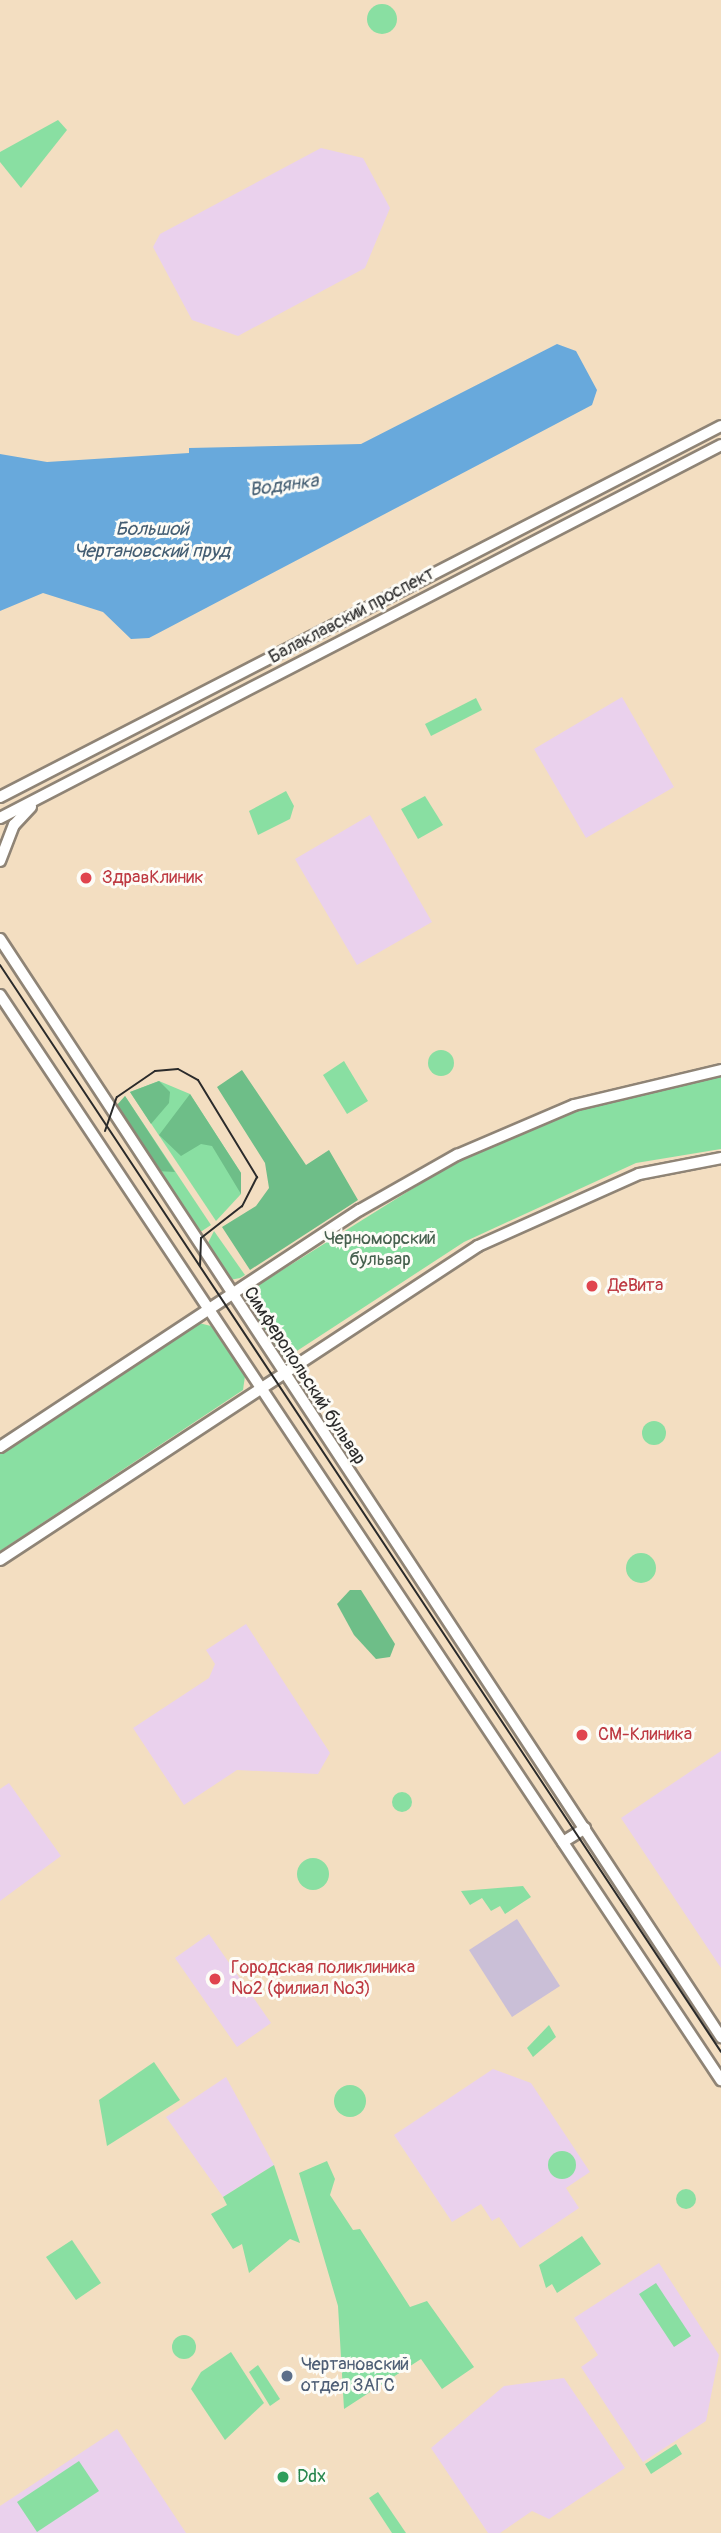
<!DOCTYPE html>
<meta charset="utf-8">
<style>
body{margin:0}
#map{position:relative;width:721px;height:2533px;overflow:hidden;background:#f3dec1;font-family:Pangolin,sans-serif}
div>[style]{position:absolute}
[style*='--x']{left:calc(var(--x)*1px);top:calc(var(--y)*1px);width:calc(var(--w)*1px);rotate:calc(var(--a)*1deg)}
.built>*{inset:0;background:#ead1ed}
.industrial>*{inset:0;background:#cabfd7}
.green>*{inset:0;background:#89dfa2}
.round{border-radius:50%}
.forest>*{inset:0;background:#6ebe88}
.water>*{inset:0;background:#68a9dc}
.roads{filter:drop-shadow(2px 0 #8f8476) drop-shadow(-2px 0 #8f8476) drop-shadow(0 2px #8f8476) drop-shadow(0 -2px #8f8476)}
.tertiary>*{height:10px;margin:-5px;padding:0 5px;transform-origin:5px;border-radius:5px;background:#fff}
.secondary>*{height:10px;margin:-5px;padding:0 5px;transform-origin:5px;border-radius:5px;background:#fff}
.tram>*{height:2px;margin:-1px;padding:0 1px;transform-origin:1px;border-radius:1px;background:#2b2b2b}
.dots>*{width:19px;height:19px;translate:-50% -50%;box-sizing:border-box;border:4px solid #fdfcf7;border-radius:50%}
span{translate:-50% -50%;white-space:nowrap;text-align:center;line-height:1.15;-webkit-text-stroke:6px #fdfcf7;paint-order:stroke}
.street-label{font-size:18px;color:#2b2b2b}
.health-label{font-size:18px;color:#be3a42}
.left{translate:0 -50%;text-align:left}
.park-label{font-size:18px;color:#47614f}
.service-label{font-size:18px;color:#4e5e75}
.leisure-label{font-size:18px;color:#27864d}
.water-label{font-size:19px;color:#435d72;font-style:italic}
</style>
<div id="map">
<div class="built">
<i style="clip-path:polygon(321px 148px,363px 158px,390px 208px,365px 268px,238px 336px,192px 320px,153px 247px,160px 234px)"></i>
<i style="clip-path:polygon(622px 697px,674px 787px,586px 838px,534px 749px)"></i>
<i style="clip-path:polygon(370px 815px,432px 922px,357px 965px,295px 859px)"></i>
<i style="clip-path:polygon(246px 1624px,330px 1753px,318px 1774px,237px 1770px,184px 1805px,133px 1728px,209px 1678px,215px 1664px,206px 1650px)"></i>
<i style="clip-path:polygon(721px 1751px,721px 1968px,621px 1818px)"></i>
<i style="clip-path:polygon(9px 1783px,61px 1856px,0 1901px,0 1789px)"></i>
<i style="clip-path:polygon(209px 1934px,271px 2023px,237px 2047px,175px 1958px)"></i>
<i style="clip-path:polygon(493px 2069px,531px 2083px,590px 2172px,566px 2188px,579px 2208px,520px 2248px,499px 2217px,492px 2221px,481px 2204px,452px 2222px,394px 2135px)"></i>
<i style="clip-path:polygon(226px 2077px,274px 2165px,223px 2197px,166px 2117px)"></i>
<i style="clip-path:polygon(659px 2263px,719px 2355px,706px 2421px,643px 2462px,581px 2367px,598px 2355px,574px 2318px)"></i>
<i style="clip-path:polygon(564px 2378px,625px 2468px,549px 2519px,532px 2511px,500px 2533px,488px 2533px,431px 2448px,504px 2386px)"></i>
<i style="clip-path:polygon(117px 2429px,186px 2533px,0 2533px,0 2506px)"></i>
</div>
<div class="industrial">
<i style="clip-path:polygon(517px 1919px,560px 1986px,512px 2017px,469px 1950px)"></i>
</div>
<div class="green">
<i class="round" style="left:367px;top:4px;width:30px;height:30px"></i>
<i style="clip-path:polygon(58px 120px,67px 130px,21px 188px,0 162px,0 152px)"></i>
<i style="clip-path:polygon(476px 698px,482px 710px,431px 736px,425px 724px)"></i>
<i style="clip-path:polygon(286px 791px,294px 806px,290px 819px,258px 835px,249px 811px)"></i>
<i style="clip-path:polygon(425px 796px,443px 825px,418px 839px,401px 809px)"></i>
<i class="round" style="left:428px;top:1050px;width:26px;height:26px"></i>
<i style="clip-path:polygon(344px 1061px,368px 1101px,347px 1114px,323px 1075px)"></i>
<i style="clip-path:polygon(721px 1075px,721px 1149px,636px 1163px,464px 1242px,280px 1362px,246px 1309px,247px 1292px,460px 1159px,577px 1109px)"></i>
<i style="clip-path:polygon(159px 1081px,190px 1094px,241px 1173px,241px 1194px,216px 1221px,130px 1092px)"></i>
<i style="clip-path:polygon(125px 1096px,211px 1225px,199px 1233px,117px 1112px)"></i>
<i style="clip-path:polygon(214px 1231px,245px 1275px,240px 1278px,230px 1280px,206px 1247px)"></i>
<i style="clip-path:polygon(195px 1322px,211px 1326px,245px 1376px,243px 1390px,0 1551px,0 1451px)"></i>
<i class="round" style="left:642px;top:1421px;width:24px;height:24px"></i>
<i class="round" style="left:626px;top:1553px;width:30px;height:30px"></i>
<i class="round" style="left:392px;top:1792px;width:20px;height:20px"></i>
<i class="round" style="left:297px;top:1858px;width:32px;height:32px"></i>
<i style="clip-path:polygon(523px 1886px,531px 1897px,505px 1914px,500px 1906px,491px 1911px,482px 1898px,470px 1905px,461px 1891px)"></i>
<i style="clip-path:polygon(549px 2025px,556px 2037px,533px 2057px,527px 2048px)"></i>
<i style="clip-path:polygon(154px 2062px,180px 2100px,107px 2146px,99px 2100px)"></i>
<i class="round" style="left:334px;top:2085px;width:32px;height:32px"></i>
<i class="round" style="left:548px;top:2151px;width:28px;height:28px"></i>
<i style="clip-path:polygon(327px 2161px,335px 2179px,330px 2195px,353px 2230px,360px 2229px,410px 2307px,427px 2301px,474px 2367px,442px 2389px,421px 2359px,344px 2409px,338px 2306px,299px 2173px)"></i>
<i style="clip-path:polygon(274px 2165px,300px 2243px,290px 2239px,249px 2273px,242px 2244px,233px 2249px,211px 2214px,227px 2205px,223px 2197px)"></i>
<i class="round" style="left:676px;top:2189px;width:20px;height:20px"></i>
<i style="clip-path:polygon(582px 2236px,601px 2264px,557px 2293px,552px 2284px,546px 2288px,539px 2265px)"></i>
<i style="clip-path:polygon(72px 2240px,101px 2283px,76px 2300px,46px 2257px)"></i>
<i style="clip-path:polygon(656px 2283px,691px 2336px,674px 2347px,639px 2294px)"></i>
<i class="round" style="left:172px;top:2335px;width:24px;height:24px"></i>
<i style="clip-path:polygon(231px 2352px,264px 2403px,225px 2440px,191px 2389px,201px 2372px)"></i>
<i style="clip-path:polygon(258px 2365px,280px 2399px,270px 2406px,249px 2372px)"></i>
<i style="clip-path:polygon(676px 2444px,682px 2454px,651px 2474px,645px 2464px)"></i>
<i style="clip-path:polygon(79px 2461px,99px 2491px,37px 2532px,17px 2502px)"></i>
<i style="clip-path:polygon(378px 2492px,406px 2533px,392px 2533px,369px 2498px)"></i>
</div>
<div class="forest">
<i style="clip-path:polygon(242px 1070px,306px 1165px,329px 1150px,358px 1200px,250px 1270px,222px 1227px,256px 1206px,269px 1188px,265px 1163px,217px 1087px)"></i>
<i style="clip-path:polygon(159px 1081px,170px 1092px,169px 1103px,151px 1124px,130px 1092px)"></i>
<i style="clip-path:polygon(190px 1094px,241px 1173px,241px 1194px,212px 1146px,201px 1144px,181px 1156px,159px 1135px)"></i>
<i style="clip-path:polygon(125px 1096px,175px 1172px,157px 1171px,116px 1106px)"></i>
<i style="clip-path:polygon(350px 1590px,361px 1590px,395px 1644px,390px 1657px,376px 1659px,354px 1635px,337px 1604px)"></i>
</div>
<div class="water">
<i style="clip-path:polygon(557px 344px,576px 351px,597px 390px,592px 405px,149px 638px,131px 639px,103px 612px,43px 593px,0 611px,0 454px,47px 462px,189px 453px,189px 448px,361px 444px)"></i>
</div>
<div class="roads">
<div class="tertiary">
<i style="--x:0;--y:1447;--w:431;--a:-33.4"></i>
<i style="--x:360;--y:1210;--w:112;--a:-29.6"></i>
<i style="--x:457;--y:1155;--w:127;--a:-23.1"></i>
<i style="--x:574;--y:1105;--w:151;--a:-13.4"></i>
<i style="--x:0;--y:1560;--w:572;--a:-33.3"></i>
<i style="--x:478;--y:1246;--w:176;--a:-24.1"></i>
<i style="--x:639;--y:1174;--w:84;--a:-11"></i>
</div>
<div class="secondary">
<i style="--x:0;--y:797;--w:811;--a:-27.23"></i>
<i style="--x:0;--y:818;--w:812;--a:-27.35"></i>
<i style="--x:0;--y:861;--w:39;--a:-69"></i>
<i style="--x:14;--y:825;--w:25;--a:-47"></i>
<i style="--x:0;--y:939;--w:1314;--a:56.71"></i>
<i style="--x:0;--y:995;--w:1303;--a:56.4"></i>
<i style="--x:563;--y:1842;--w:26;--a:-32"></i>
</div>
</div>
<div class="tram">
<i style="--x:0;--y:965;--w:1304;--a:56.44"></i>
<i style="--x:105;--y:1131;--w:36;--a:-71"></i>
<i style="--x:117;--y:1097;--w:46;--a:-34.4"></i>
<i style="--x:155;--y:1071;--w:23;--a:-5"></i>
<i style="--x:178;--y:1069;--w:23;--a:29"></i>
<i style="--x:198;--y:1080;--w:114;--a:58.7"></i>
<i style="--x:257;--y:1177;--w:33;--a:117"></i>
<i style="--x:242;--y:1206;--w:52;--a:142"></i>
<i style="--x:201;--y:1238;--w:28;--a:92"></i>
</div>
<div class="dots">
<i style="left:86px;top:878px;background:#e0444e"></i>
<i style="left:592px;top:1286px;background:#e0444e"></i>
<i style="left:582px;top:1735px;background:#e0444e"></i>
<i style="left:215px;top:1979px;background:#e0444e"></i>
<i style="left:287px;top:2376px;background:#5c6f8a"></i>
<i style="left:283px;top:2477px;background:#2e9e5b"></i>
</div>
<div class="street-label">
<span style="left:352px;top:616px;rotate:-28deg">Балаклавский проспект</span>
<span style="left:304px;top:1376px;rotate:57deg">Симферопольский бульвар</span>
</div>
<div class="health-label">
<span class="left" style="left:102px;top:878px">ЗдравКлиник</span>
<span class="left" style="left:608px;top:1286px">ДеВита</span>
<span class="left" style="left:598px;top:1735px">СМ-Клиника</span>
<span class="left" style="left:231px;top:1979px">Городская поликлиника<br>№2 (филиал №3)</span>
</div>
<div class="park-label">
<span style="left:380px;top:1250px">Черноморский<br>бульвар</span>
</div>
<div class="service-label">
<span class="left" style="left:301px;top:2376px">Чертановский<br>отдел ЗАГС</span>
</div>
<div class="leisure-label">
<span class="left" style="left:297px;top:2477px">Ddx</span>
</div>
<div class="water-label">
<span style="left:284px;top:486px;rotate:-8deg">Водянка</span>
<span style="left:152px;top:541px">Большой<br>Чертановский пруд</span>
</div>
</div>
